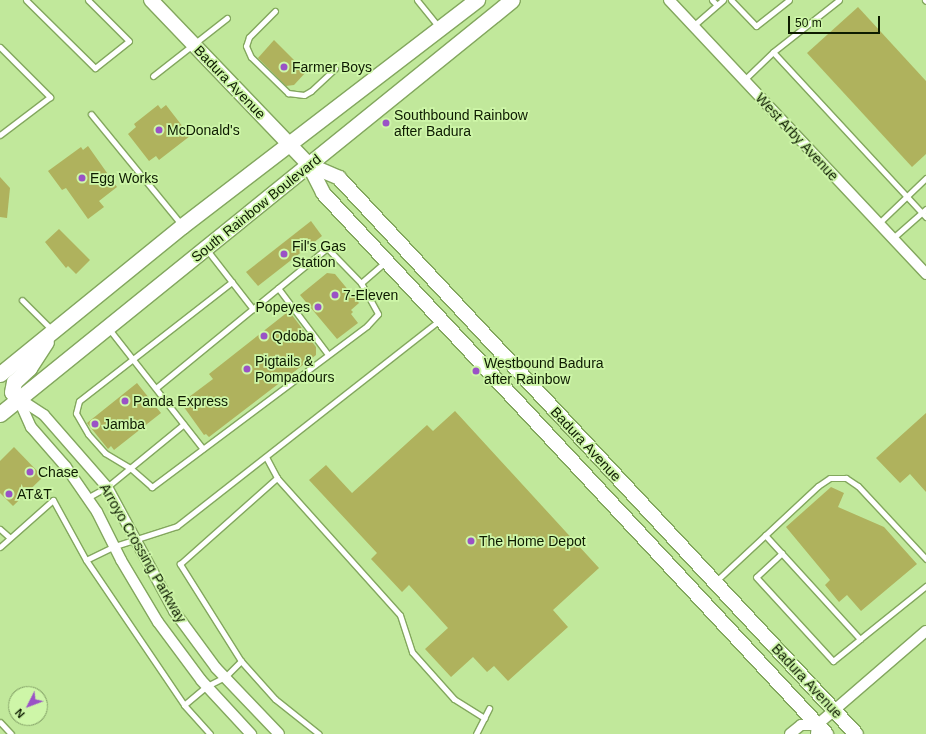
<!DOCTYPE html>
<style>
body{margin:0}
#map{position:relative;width:926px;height:734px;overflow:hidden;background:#c1e89b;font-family:Arial,sans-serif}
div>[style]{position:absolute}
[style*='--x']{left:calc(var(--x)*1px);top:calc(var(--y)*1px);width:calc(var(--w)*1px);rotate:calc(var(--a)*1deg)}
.building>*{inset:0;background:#afb25d}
.roads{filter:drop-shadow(1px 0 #83a75e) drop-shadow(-1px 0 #83a75e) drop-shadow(0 1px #83a75e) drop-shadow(0 -1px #83a75e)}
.lane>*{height:5px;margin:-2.5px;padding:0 2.5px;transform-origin:2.5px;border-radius:2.5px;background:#fff}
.street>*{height:10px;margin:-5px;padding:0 5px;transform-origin:5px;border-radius:5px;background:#fff}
.secondary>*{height:14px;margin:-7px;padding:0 7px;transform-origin:7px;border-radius:7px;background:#fff}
.primary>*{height:15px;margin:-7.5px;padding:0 7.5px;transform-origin:7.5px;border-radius:7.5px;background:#fff}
.dots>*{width:11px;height:11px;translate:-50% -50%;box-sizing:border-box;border:2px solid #cef6a8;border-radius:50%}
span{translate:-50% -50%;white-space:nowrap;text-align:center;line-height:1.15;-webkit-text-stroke:3.5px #cef6a8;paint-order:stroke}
.poi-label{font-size:14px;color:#0d1b00}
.left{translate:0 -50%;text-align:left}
.right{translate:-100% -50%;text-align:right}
.street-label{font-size:14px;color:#0d1b00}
.north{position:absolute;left:8px;top:686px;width:40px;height:40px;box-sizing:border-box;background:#cef6a8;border:1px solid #819e65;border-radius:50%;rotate:228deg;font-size:11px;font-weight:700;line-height:16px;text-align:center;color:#0d1b00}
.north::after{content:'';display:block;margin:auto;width:14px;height:18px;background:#9a52c6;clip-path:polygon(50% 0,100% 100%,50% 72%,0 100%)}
.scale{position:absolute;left:788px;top:16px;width:92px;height:18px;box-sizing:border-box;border:2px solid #0d1b00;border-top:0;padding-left:5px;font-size:12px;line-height:14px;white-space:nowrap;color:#0d1b00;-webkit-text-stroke:3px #cef6a8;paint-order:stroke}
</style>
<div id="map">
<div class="building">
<i style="clip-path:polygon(858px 7px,926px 81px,926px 154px,912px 167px,807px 53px)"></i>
<i style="clip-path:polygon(274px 40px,306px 72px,294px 85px,286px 86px,258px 58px)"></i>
<i style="clip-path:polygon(158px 105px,161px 109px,166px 105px,190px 136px,159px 160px,156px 156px,149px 161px,128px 134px,136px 127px,134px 124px)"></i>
<i style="clip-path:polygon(88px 146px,117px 187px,99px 201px,104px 207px,88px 219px,66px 188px,62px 190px,48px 171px,81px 147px,83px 150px)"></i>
<i style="clip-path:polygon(0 177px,10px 188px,7px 218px,0 217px)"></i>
<i style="clip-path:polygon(311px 221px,322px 236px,258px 286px,246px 272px)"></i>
<i style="clip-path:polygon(59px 229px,90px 260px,76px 274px,68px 266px,66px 268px,45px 242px)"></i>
<i style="clip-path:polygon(327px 273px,335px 274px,359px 303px,351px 310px,353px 312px,351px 314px,358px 323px,337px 339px,300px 295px)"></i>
<i style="clip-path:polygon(289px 311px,316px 347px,316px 355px,209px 437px,206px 434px,204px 435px,181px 403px,213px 379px,209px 374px)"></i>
<i style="clip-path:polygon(137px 383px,161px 413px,114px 450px,111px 446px,108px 449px,87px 423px)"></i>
<i style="clip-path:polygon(455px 411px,599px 568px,553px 610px,568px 627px,508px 681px,494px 666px,487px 672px,473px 657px,451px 677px,425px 649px,448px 628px,409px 585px,402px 592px,371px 559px,377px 553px,309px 480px,326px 465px,352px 493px,427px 425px,433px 431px)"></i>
<i style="clip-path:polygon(926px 413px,926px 492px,910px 474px,900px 483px,876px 458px)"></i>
<i style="clip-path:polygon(14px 447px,43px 477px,13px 506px,0 493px,0 461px)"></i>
<i style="clip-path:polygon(831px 487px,844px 493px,838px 507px,884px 527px,917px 564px,861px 611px,847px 595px,839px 602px,825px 585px,830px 580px,786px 527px)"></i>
</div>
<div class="roads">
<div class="lane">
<i style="--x:26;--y:0;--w:97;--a:44.6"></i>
<i style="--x:95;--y:68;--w:43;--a:-38.5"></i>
<i style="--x:129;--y:41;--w:58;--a:-135"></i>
<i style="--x:417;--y:0;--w:36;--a:51"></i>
<i style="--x:712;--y:0;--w:7;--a:45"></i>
<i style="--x:731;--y:0;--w:36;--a:46"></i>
<i style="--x:756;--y:26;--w:42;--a:-38.2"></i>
<i style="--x:925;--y:0;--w:1;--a:45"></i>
<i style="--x:275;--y:11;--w:37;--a:135"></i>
<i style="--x:249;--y:37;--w:9;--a:108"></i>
<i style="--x:246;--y:46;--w:12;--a:66"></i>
<i style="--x:251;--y:57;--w:52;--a:44.2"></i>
<i style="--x:288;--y:93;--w:16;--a:7"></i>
<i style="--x:304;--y:95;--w:8;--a:-30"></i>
<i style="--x:311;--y:91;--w:33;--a:-43"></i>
<i style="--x:693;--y:26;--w:40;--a:-41"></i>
<i style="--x:0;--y:47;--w:71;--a:45"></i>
<i style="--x:50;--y:97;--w:63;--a:142.8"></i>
<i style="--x:773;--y:52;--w:225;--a:47.2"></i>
<i style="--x:153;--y:76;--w:94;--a:-38.1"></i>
<i style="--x:744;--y:80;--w:40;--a:-44"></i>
<i style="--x:773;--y:52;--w:84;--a:-38.2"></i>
<i style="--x:91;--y:114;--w:144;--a:50.7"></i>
<i style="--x:879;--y:223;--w:65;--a:-43.8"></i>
<i style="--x:893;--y:238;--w:44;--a:-41.3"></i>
<i style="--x:207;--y:250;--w:75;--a:52.1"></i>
<i style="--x:361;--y:283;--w:33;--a:-41"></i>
<i style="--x:278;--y:288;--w:81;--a:53"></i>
<i style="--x:22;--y:300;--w:41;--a:45"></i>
<i style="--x:109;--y:329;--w:152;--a:51.9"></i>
<i style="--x:156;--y:388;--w:221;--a:-39.3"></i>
<i style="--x:327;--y:248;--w:49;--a:45.8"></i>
<i style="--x:361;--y:283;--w:35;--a:61"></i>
<i style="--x:378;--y:314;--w:16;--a:133"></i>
<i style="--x:367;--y:326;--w:269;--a:143.2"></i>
<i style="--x:152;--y:487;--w:29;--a:-139"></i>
<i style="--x:130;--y:468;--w:29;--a:-149"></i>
<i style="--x:105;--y:453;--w:25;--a:-132"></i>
<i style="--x:88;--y:434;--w:24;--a:-120"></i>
<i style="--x:76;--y:413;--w:12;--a:-76"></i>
<i style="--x:79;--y:401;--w:194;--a:-37.9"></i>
<i style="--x:266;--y:457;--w:24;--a:62"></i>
<i style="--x:277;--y:478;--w:184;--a:48.1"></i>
<i style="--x:400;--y:615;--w:39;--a:72"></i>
<i style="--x:412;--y:652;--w:63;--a:48.2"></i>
<i style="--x:454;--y:699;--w:36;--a:32"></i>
<i style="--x:87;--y:498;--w:23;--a:-29"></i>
<i style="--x:107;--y:487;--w:99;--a:-39.3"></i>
<i style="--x:0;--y:529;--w:13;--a:42"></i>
<i style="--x:765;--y:535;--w:141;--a:47.6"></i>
<i style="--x:860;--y:639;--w:85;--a:-38.8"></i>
<i style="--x:0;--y:547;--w:71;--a:-41.6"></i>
<i style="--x:53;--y:500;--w:68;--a:61.2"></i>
<i style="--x:86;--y:560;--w:175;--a:55.9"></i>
<i style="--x:184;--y:705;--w:39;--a:48"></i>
<i style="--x:782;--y:553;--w:35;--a:137"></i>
<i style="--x:756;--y:577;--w:114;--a:47.5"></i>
<i style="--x:833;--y:661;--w:35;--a:-39"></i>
<i style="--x:86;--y:560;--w:32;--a:-26"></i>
<i style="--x:115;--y:546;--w:65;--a:-17.9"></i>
<i style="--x:177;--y:526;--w:334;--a:-38.1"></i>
<i style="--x:715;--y:582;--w:141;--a:-43"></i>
<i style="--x:818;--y:486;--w:14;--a:-34"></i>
<i style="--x:830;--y:478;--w:16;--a:0"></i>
<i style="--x:846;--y:478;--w:14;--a:34"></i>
<i style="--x:858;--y:486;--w:100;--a:47"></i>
<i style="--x:241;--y:661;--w:51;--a:48.2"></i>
<i style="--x:275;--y:699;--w:56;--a:38.5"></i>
<i style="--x:184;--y:705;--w:30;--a:-40"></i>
<i style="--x:207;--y:686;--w:20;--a:-27"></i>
<i style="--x:225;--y:677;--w:23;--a:-45"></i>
<i style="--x:241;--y:661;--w:115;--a:-122.2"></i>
<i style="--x:180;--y:564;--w:130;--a:-41.6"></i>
<i style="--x:0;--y:722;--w:16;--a:47"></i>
<i style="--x:476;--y:734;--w:29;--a:-63"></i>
</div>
<div class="street">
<i style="--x:669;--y:0;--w:376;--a:46.8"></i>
<i style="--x:18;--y:398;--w:31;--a:33"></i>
<i style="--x:44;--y:415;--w:96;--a:48.8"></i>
<i style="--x:107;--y:487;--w:141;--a:61.6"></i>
<i style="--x:174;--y:611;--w:71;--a:53.6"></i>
<i style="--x:216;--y:668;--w:91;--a:46.3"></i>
<i style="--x:18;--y:398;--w:32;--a:66"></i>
<i style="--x:31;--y:427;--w:53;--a:48.8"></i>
<i style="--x:66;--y:467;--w:55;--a:55.4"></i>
<i style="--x:97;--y:512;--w:54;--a:63.4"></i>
<i style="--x:121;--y:560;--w:72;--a:59.2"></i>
<i style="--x:158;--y:622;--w:72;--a:53.4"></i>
<i style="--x:201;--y:680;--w:74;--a:47.2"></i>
<i style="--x:790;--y:734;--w:14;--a:-39"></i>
<i style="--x:801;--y:725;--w:16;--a:0"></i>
<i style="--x:816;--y:734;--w:9;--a:-84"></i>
<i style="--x:817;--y:725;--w:144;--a:-40.8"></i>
</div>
<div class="secondary">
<i style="--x:151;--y:0;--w:228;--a:46.2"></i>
<i style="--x:309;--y:165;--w:31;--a:63"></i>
<i style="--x:323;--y:193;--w:739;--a:47.08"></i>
<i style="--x:309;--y:165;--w:33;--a:23"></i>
<i style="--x:339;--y:178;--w:759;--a:47.08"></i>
</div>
<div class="primary">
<i style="--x:0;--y:374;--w:235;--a:-39.1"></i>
<i style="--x:182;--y:226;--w:372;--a:-37.5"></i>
<i style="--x:18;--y:398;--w:8;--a:-135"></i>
<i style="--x:12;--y:392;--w:10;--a:-79"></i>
<i style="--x:14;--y:382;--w:21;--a:-43"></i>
<i style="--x:29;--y:368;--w:31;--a:-57"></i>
<i style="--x:0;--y:414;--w:658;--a:-38.96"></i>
</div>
</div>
<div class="dots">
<i style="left:284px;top:67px;background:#9a52c6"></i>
<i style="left:386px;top:123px;background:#9a52c6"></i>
<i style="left:159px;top:130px;background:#9a52c6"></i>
<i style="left:82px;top:178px;background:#9a52c6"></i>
<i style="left:284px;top:254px;background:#9a52c6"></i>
<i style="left:335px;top:295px;background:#9a52c6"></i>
<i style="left:318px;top:307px;background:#9a52c6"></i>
<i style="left:264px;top:336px;background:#9a52c6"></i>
<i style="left:247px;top:369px;background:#9a52c6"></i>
<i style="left:476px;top:371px;background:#9a52c6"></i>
<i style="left:125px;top:401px;background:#9a52c6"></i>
<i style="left:95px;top:424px;background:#9a52c6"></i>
<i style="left:30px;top:472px;background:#9a52c6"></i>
<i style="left:9px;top:494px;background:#9a52c6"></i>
<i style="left:471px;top:541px;background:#9a52c6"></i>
</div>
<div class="poi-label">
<span class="left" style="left:292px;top:67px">Farmer Boys</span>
<span class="left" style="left:394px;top:123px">Southbound Rainbow<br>after Badura</span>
<span class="left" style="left:167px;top:130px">McDonald's</span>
<span class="left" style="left:90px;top:178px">Egg Works</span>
<span class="left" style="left:292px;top:254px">Fil's Gas<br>Station</span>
<span class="left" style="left:343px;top:295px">7-Eleven</span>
<span class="right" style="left:310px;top:307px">Popeyes</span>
<span class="left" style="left:272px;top:336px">Qdoba</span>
<span class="left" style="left:255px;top:369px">Pigtails &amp;<br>Pompadours</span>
<span class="left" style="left:484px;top:371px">Westbound Badura<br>after Rainbow</span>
<span class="left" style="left:133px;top:401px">Panda Express</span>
<span class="left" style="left:103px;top:424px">Jamba</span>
<span class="left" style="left:38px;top:472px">Chase</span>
<span class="left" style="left:17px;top:494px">AT&amp;T</span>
<span class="left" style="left:479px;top:541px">The Home Depot</span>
</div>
<div class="street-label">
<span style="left:230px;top:82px;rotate:46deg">Badura Avenue</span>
<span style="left:797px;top:137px;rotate:47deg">West Arby Avenue</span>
<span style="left:256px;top:208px;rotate:-39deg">South Rainbow Boulevard</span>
<span style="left:586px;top:444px;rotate:47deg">Badura Avenue</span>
<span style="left:143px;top:553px;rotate:60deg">Arroyo Crossing Parkway</span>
<span style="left:807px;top:681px;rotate:47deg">Badura Avenue</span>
</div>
<div class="north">N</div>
<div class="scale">50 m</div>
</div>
